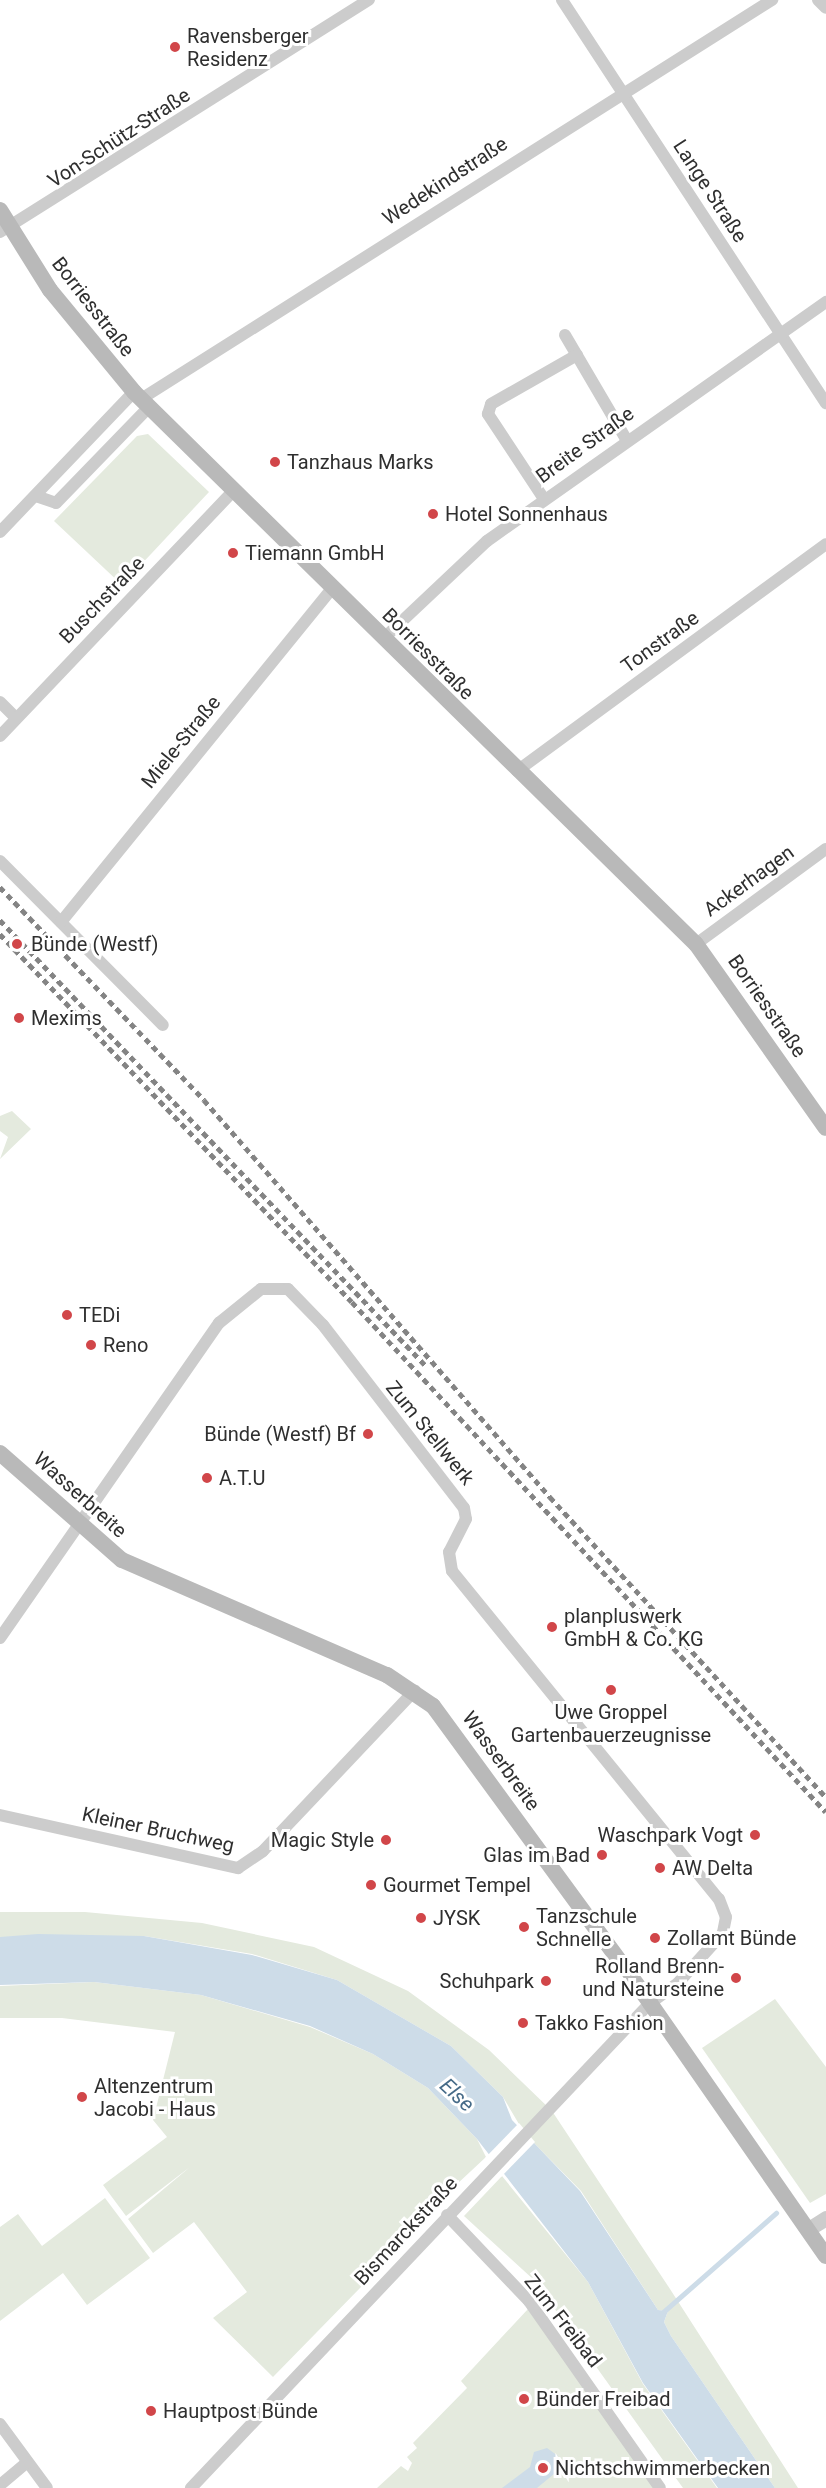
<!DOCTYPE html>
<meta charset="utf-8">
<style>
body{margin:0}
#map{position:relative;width:826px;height:2488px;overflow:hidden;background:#fff;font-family:Roboto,sans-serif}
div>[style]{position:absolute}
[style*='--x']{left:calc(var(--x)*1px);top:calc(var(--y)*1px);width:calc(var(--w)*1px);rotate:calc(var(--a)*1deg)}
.green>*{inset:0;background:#e4eade}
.water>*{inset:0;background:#cddce8}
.pier>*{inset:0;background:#fff}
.stream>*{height:4.5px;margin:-2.25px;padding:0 2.25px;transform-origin:2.25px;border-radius:2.25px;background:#cddce8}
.minor>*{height:12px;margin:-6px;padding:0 6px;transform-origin:6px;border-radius:6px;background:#ccc}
.tertiary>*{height:15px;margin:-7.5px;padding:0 7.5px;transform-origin:7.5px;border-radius:7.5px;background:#ccc}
.secondary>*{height:16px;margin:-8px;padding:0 8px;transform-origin:8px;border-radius:8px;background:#b9b9b9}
.rail>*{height:4.5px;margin-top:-2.25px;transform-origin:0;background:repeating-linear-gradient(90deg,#848484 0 6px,transparent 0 10.5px)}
.dots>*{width:16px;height:16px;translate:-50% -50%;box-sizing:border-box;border:3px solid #fff;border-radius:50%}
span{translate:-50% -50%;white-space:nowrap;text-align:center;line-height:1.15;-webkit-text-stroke:6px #fff;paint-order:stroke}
.poi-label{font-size:20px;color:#2f2f2f}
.left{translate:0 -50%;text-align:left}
.right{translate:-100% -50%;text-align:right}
.street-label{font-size:20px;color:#2f2f2f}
.water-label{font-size:21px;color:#466b88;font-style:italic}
</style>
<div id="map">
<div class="green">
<i style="clip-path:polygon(148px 434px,209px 492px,122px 585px,54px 521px,137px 436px)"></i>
<i style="clip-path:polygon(12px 1111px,31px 1129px,0 1159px,8px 1137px,0 1131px,0 1116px)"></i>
<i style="clip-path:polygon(0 1912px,85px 1912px,202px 1923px,314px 1947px,408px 1991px,489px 2050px,551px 2110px,526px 2136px,503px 2097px,451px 2046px,337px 1980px,252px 1954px,144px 1936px,0 1937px)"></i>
<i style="clip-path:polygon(94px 1982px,201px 1995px,310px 2027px,373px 2054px,428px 2088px,477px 2139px,486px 2157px,411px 2227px,404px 2243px,273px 2377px,213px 2318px,247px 2292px,194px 2222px,153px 2253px,128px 2219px,190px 2167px,126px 2216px,103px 2185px,167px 2137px,153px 2120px,175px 2032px,62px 2018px,0 2018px,0 1986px)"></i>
<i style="clip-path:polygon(775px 1999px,826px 2067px,826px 2194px,810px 2203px,702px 2048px)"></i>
<i style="clip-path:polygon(552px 2111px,670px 2289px,798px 2488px,775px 2488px,671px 2336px,664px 2322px,668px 2311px,658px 2310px,581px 2191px,527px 2136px)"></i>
<i style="clip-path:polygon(502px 2176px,588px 2282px,643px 2384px,717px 2488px,683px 2488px,534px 2280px,464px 2216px)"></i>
<i style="clip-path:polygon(105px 2198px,150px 2258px,87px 2305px,63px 2273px,0 2321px,0 2227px,18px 2214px,42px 2246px)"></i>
<i style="clip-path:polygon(528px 2309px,655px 2488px,377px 2488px,401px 2466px,408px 2471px,412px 2463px,407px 2457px,417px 2448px,413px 2443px,467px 2388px,461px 2381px)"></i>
</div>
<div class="water">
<i style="clip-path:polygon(38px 1934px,144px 1936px,252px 1955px,337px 1980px,451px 2046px,503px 2097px,512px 2120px,580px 2191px,658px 2310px,668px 2311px,664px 2322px,671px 2336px,775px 2488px,718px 2488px,643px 2383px,588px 2282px,477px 2139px,428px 2088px,373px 2054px,310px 2026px,201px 1995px,94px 1982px,0 1985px,0 1937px)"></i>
<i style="clip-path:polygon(547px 2448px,558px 2456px,554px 2474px,537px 2488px,502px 2488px,530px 2467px,534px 2452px)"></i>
</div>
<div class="pier">
<i style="clip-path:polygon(519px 2123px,535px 2142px,501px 2177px,485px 2158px)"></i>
</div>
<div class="stream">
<i style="--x:661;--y:2314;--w:153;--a:-41.3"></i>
</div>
<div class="minor">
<i style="--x:562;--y:0;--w:482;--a:56.8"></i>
<i style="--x:818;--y:0;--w:11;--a:45"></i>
<i style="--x:0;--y:232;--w:436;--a:-32.2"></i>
<i style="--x:565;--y:335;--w:121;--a:59.6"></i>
<i style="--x:141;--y:399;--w:747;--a:-32.31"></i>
<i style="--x:36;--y:496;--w:21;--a:19"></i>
<i style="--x:56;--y:503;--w:134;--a:-45.9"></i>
<i style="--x:544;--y:499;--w:102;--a:-123.4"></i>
<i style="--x:488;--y:414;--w:10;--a:-73"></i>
<i style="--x:491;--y:404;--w:99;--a:-29.7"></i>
<i style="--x:0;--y:532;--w:194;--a:-46.3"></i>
<i style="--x:383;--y:639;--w:143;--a:-43.3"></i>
<i style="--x:487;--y:541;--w:415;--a:-35.2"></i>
<i style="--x:0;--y:702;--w:23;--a:45"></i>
<i style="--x:0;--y:736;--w:338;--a:-46.4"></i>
<i style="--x:517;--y:771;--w:383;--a:-36.3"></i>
<i style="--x:0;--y:861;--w:231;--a:45.2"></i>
<i style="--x:61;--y:922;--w:430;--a:-50.9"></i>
<i style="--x:696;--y:944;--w:161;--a:-36.2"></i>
<i style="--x:0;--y:1638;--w:384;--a:-55.2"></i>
<i style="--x:219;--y:1323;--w:54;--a:-39"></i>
<i style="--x:261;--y:1289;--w:27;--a:0"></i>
<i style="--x:288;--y:1289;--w:50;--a:45.8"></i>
<i style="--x:323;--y:1325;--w:231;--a:52.4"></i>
<i style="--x:464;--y:1508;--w:11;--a:80"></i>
<i style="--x:466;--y:1519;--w:37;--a:117"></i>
<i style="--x:449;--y:1552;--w:19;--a:81"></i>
<i style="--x:452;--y:1571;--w:423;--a:50.9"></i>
<i style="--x:719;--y:1899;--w:19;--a:69"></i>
<i style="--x:726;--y:1917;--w:16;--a:101"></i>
<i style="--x:723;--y:1933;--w:67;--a:132"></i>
<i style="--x:678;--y:1983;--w:34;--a:144"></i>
<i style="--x:650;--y:2003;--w:668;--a:133.42"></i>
<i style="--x:0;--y:1815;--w:244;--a:12.6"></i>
<i style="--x:238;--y:1868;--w:30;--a:-34"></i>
<i style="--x:263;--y:1851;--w:221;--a:-46.6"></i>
<i style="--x:447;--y:2215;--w:119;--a:46.4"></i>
<i style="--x:529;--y:2301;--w:228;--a:55"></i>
<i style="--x:0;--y:2424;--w:79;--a:53.7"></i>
<i style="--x:0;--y:2485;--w:35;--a:-40"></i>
</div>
<div class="tertiary">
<i style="--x:810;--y:2228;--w:19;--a:-32"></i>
</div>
<div class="secondary">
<i style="--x:0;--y:210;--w:94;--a:58"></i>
<i style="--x:50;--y:290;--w:132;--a:50.5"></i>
<i style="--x:134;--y:392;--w:788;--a:44.49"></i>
<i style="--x:696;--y:944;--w:225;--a:54.8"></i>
<i style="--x:0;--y:1453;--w:162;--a:41.3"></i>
<i style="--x:122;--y:1560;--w:289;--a:23.5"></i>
<i style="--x:387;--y:1675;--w:55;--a:34"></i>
<i style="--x:433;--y:1706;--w:368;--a:53.8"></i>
<i style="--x:650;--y:2003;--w:308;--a:55.2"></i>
</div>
<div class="rail">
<i style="--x:0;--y:887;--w:295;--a:46.2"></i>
<i style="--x:204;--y:1100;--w:527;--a:48.93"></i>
<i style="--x:550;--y:1497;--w:408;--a:47.4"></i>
<i style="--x:0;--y:920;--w:618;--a:46.31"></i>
<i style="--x:0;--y:934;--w:509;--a:46.27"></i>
<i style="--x:352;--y:1302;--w:696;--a:47.1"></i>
</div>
<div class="dots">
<i style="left:175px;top:47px;background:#d14649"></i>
<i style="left:275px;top:462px;background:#d14649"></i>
<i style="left:433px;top:514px;background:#d14649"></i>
<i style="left:233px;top:553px;background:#d14649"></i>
<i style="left:17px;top:944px;background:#d14649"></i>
<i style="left:19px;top:1018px;background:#d14649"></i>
<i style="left:67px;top:1315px;background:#d14649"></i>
<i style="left:91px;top:1345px;background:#d14649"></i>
<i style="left:368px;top:1434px;background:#d14649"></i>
<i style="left:207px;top:1478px;background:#d14649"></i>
<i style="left:552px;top:1627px;background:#d14649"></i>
<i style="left:611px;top:1690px;background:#d14649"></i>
<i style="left:755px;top:1835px;background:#d14649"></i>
<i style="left:386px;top:1840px;background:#d14649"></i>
<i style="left:602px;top:1855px;background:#d14649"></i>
<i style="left:660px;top:1868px;background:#d14649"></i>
<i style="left:371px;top:1885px;background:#d14649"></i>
<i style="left:421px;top:1918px;background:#d14649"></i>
<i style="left:524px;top:1927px;background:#d14649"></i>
<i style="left:655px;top:1938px;background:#d14649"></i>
<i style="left:736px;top:1978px;background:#d14649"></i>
<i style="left:546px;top:1981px;background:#d14649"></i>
<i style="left:523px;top:2023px;background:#d14649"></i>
<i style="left:82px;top:2097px;background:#d14649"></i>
<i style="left:524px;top:2399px;background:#d14649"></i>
<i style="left:151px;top:2411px;background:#d14649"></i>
<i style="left:543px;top:2468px;background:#d14649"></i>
</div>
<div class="poi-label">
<span class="left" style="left:187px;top:48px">Ravensberger<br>Residenz</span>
<span class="left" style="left:287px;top:462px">Tanzhaus Marks</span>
<span class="left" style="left:445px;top:514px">Hotel Sonnenhaus</span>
<span class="left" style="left:245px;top:553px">Tiemann GmbH</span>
<span class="left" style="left:31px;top:944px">Bünde (Westf)</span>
<span class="left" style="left:31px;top:1018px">Mexims</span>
<span class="left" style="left:79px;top:1315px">TEDi</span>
<span class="left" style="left:103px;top:1345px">Reno</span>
<span class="right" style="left:356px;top:1434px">Bünde (Westf) Bf</span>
<span class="left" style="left:219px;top:1478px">A.T.U</span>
<span class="left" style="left:564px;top:1628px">planpluswerk<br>GmbH &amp; Co. KG</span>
<span style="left:611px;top:1724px">Uwe Groppel<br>Gartenbauerzeugnisse</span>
<span class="right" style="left:743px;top:1835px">Waschpark Vogt</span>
<span class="right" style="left:374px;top:1840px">Magic Style</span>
<span class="right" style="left:590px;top:1855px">Glas im Bad</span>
<span class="left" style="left:672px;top:1868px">AW Delta</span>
<span class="left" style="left:383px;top:1885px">Gourmet Tempel</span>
<span class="left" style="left:536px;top:1928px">Tanzschule<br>Schnelle</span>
<span class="left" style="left:433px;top:1918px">JYSK</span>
<span class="left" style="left:667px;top:1938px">Zollamt Bünde</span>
<span class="right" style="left:724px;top:1978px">Rolland Brenn-<br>und Natursteine</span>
<span class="right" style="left:534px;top:1981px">Schuhpark</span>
<span class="left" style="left:535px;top:2023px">Takko Fashion</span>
<span class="left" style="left:94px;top:2098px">Altenzentrum<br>Jacobi - Haus</span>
<span class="left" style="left:536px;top:2399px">Bünder Freibad</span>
<span class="left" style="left:163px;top:2411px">Hauptpost Bünde</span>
<span class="left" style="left:555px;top:2468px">Nichtschwimmerbecken</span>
</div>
<div class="street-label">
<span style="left:119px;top:138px;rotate:-33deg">Von-Schütz-Straße</span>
<span style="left:445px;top:181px;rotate:-33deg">Wedekindstraße</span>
<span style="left:710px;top:191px;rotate:57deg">Lange Straße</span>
<span style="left:93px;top:307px;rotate:52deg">Borriesstraße</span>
<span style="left:585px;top:445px;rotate:-36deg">Breite Straße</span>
<span style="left:102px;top:600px;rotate:-46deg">Buschstraße</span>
<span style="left:660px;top:642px;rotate:-36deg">Tonstraße</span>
<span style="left:428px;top:654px;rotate:45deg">Borriesstraße</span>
<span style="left:181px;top:742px;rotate:-51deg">Miele-Straße</span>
<span style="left:749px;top:881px;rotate:-36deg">Ackerhagen</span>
<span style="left:767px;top:1006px;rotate:55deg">Borriesstraße</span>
<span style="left:430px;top:1433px;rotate:51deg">Zum Stellwerk</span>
<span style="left:80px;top:1495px;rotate:42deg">Wasserbreite</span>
<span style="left:501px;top:1761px;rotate:54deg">Wasserbreite</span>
<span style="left:158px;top:1830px;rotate:12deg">Kleiner Bruchweg</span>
<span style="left:406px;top:2231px;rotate:-47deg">Bismarckstraße</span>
<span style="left:563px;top:2321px;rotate:52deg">Zum Freibad</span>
</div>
<div class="water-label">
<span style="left:457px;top:2095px;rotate:43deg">Else</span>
</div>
</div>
